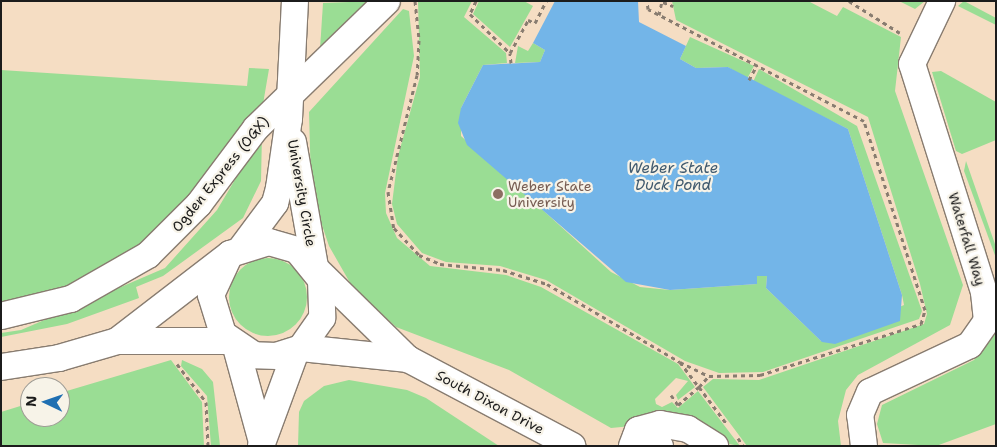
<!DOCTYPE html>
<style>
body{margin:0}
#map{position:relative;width:997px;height:447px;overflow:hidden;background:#f5ddc3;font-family:"Shantell Sans",sans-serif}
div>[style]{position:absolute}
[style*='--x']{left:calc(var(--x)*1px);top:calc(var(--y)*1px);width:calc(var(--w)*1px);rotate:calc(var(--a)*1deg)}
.green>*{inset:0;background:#9add94}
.round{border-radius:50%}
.water>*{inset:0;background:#73b5e8}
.path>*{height:3px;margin-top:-1.5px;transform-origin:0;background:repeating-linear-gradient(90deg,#887c70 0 4px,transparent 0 8px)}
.roads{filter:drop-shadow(1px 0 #887c70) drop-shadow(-1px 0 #887c70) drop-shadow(0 1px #887c70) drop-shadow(0 -1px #887c70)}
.minor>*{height:26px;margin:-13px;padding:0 13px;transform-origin:13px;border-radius:13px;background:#fff}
.dots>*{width:14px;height:14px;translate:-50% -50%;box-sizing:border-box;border:2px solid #f7f3e8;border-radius:50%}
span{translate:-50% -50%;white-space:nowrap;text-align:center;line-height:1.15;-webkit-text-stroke:4.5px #f7f3e8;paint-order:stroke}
.street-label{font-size:14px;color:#1c1c1c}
.education-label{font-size:14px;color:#785e54}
.left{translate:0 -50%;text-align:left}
.water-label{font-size:15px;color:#3f596e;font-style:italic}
.frame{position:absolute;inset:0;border:2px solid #1c1c1c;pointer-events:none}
.north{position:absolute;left:20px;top:377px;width:50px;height:50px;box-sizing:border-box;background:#f7f3e8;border:1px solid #9f9d96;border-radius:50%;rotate:273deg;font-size:14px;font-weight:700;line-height:20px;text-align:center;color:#1c1c1c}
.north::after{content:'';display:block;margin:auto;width:18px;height:22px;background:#1f6fb2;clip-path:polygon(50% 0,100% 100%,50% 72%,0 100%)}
</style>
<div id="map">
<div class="green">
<i style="clip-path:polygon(376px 1px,320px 49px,323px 3px)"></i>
<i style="clip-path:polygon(418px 1px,472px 1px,464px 17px,506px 53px,507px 63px,483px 65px,461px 108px,461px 136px,611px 272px,640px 287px,670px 290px,757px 284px,757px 276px,767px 276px,766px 288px,821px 341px,904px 305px,902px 295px,848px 129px,753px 82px,759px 69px,857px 126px,922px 311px,919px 319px,763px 372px,719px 373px,685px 361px,546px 280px,500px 266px,446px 262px,422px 253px,397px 224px,392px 204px,398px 156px,420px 77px)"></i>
<i style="clip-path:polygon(479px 1px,524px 1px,533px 6px,510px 47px,473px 14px)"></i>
<i style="clip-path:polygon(672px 1px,808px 1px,837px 16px,843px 7px,901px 37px,895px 91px,963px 285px,950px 325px,858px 375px,846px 390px,838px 421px,841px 446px,747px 446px,703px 387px,713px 379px,759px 380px,924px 324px,927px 314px,920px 284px,868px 117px,676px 20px)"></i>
<i style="clip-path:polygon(899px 1px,925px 1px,915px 9px)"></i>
<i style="clip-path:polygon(964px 1px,996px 18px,996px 25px,958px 6px)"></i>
<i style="clip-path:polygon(403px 9px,409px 11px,414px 56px,385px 193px,386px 213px,397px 238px,430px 266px,506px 275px,541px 287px,678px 364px,695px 387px,678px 400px,676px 395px,688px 381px,676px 378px,655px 399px,656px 404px,662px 407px,672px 402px,678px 408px,698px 391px,740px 446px,632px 426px,611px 428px,509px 370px,396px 327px,353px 288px,329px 246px,317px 210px,311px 184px,309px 112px)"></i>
<i style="clip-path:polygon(690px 37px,754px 66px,747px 79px,728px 67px,696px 68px,680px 59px)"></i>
<i style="clip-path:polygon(533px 43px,545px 50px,540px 62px,515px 63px,518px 46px,528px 51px)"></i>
<i style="clip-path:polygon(249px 68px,269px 69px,262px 110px,169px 220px,128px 260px,82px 286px,1px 304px,1px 70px,247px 86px)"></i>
<i style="clip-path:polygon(941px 71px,996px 102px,996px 140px,962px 154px,956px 151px,932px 72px)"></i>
<i style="clip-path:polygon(262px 134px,261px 181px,243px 218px,163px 276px,136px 287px,139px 298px,67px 324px,1px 337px,1px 333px,21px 330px,165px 268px,217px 210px)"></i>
<i style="clip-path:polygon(966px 161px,996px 247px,996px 258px,964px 171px)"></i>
<i class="round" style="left:229px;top:258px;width:78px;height:78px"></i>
<i style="clip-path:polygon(996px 333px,996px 424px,936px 446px,883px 443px,877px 424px,882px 405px,974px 360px)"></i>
<i style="clip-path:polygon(171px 360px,202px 402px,204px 446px,1px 446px,1px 412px,30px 403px,30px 417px,60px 417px,60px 393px)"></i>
<i style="clip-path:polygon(182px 360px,202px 369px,213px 382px,220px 446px,211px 446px,207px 396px,181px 366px)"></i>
<i style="clip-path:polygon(349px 380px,407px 390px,426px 398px,499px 446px,298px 446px,299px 412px,304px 401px,324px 386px)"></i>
</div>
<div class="water">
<i style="clip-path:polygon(555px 1px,638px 1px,639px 22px,686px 46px,680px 59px,696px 68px,728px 67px,848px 129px,902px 295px,900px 321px,835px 344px,822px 342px,766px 288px,767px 276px,757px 276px,757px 284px,670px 290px,626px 282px,467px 145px,458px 123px,461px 108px,483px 65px,540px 62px,545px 50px,533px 43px)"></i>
</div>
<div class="path">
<i style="--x:415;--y:1;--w:39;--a:84"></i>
<i style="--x:419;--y:40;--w:35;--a:93"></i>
<i style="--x:417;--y:75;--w:121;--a:103.9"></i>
<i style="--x:388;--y:192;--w:36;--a:81"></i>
<i style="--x:394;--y:228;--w:37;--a:47"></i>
<i style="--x:419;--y:255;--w:23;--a:23"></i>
<i style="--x:440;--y:264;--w:63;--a:5.4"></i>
<i style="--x:503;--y:270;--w:46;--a:17.7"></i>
<i style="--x:547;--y:284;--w:154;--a:30.4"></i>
<i style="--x:680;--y:362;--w:31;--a:53"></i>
<i style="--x:699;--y:387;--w:15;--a:-48"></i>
<i style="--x:709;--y:376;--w:51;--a:-1.1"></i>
<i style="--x:760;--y:375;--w:169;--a:-17.6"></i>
<i style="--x:921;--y:324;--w:15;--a:-74"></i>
<i style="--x:925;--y:310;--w:199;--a:-107.9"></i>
<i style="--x:864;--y:121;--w:243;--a:-152.6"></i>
<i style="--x:648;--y:9;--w:8;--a:-97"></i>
<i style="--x:476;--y:1;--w:14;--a:115"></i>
<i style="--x:470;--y:14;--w:56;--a:44.3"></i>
<i style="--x:849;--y:1;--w:60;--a:32.1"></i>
<i style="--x:663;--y:2;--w:11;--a:22"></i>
<i style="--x:659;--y:15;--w:14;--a:-78"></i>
<i style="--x:511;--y:63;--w:10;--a:-96"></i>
<i style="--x:510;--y:53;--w:38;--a:-61"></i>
<i style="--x:528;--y:20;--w:8;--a:23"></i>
<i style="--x:535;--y:23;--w:25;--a:-63"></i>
<i style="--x:749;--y:80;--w:17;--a:-62"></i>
<i style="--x:680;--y:362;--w:32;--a:26"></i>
<i style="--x:177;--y:364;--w:48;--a:52.7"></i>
<i style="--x:206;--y:402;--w:44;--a:87.4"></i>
<i style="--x:671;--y:395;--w:12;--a:55"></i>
<i style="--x:678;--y:405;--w:28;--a:-41"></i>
<i style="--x:699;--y:387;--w:45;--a:53.1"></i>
<i style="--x:738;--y:438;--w:9;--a:58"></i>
</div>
<div class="roads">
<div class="minor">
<i style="--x:293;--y:142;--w:127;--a:80"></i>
<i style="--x:240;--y:250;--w:59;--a:-53.3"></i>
<i style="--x:275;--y:203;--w:16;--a:-75"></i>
<i style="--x:279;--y:188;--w:70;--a:-81.8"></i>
<i style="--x:289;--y:119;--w:118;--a:-87.1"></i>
<i style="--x:318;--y:271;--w:126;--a:44.4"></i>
<i style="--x:1;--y:316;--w:72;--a:-13.7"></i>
<i style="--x:71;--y:299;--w:89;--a:-29.7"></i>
<i style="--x:148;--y:255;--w:72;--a:-45"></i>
<i style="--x:199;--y:204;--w:95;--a:-53.1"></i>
<i style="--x:256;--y:128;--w:182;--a:-44.1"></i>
<i style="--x:117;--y:341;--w:143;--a:-37.6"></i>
<i style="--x:230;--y:254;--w:41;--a:-17.1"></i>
<i style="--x:269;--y:242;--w:29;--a:16"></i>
<i style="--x:297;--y:250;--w:38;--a:51"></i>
<i style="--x:321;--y:280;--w:38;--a:88"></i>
<i style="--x:322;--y:318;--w:37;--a:125"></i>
<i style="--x:301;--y:348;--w:25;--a:162"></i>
<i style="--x:277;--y:356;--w:23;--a:-178"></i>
<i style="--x:254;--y:355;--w:37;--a:-146"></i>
<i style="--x:223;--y:334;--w:41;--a:-107.1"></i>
<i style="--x:211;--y:295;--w:45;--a:-65.1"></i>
<i style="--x:236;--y:347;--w:98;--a:74.7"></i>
<i style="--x:301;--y:348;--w:108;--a:5.9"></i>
<i style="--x:408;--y:359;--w:186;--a:27.9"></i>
<i style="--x:1;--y:367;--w:59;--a:-8.8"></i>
<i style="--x:59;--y:358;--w:60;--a:-16.3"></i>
<i style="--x:117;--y:341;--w:111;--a:0"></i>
<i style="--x:636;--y:436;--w:26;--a:23"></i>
<i style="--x:261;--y:446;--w:101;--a:-69.8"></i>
<i style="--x:632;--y:446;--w:17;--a:-69"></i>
<i style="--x:638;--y:430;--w:23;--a:-15"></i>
<i style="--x:660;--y:424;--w:28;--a:10"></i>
<i style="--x:688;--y:429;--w:32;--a:32"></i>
<i style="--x:864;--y:446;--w:31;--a:-97"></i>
<i style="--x:860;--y:415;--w:25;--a:-67"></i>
<i style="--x:870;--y:392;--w:110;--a:-25.2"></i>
<i style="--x:970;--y:345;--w:29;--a:-55"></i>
<i style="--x:987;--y:321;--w:29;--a:-96"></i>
<i style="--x:984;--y:292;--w:239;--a:-107.5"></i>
<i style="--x:912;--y:64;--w:70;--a:-64.5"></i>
</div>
</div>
<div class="dots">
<i style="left:498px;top:194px;background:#8d6e63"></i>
</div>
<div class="street-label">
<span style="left:220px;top:174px;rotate:-51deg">Ogden Express (OGX)</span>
<span style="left:302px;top:193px;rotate:80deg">University Circle</span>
<span style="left:967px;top:239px;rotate:73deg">Waterfall Way</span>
<span style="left:490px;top:402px;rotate:28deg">South Dixon Drive</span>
</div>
<div class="education-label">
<span class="left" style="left:508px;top:194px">Weber State<br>University</span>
</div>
<div class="water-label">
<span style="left:673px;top:177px">Weber State<br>Duck Pond</span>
</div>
<div class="frame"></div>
<div class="north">N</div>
</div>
